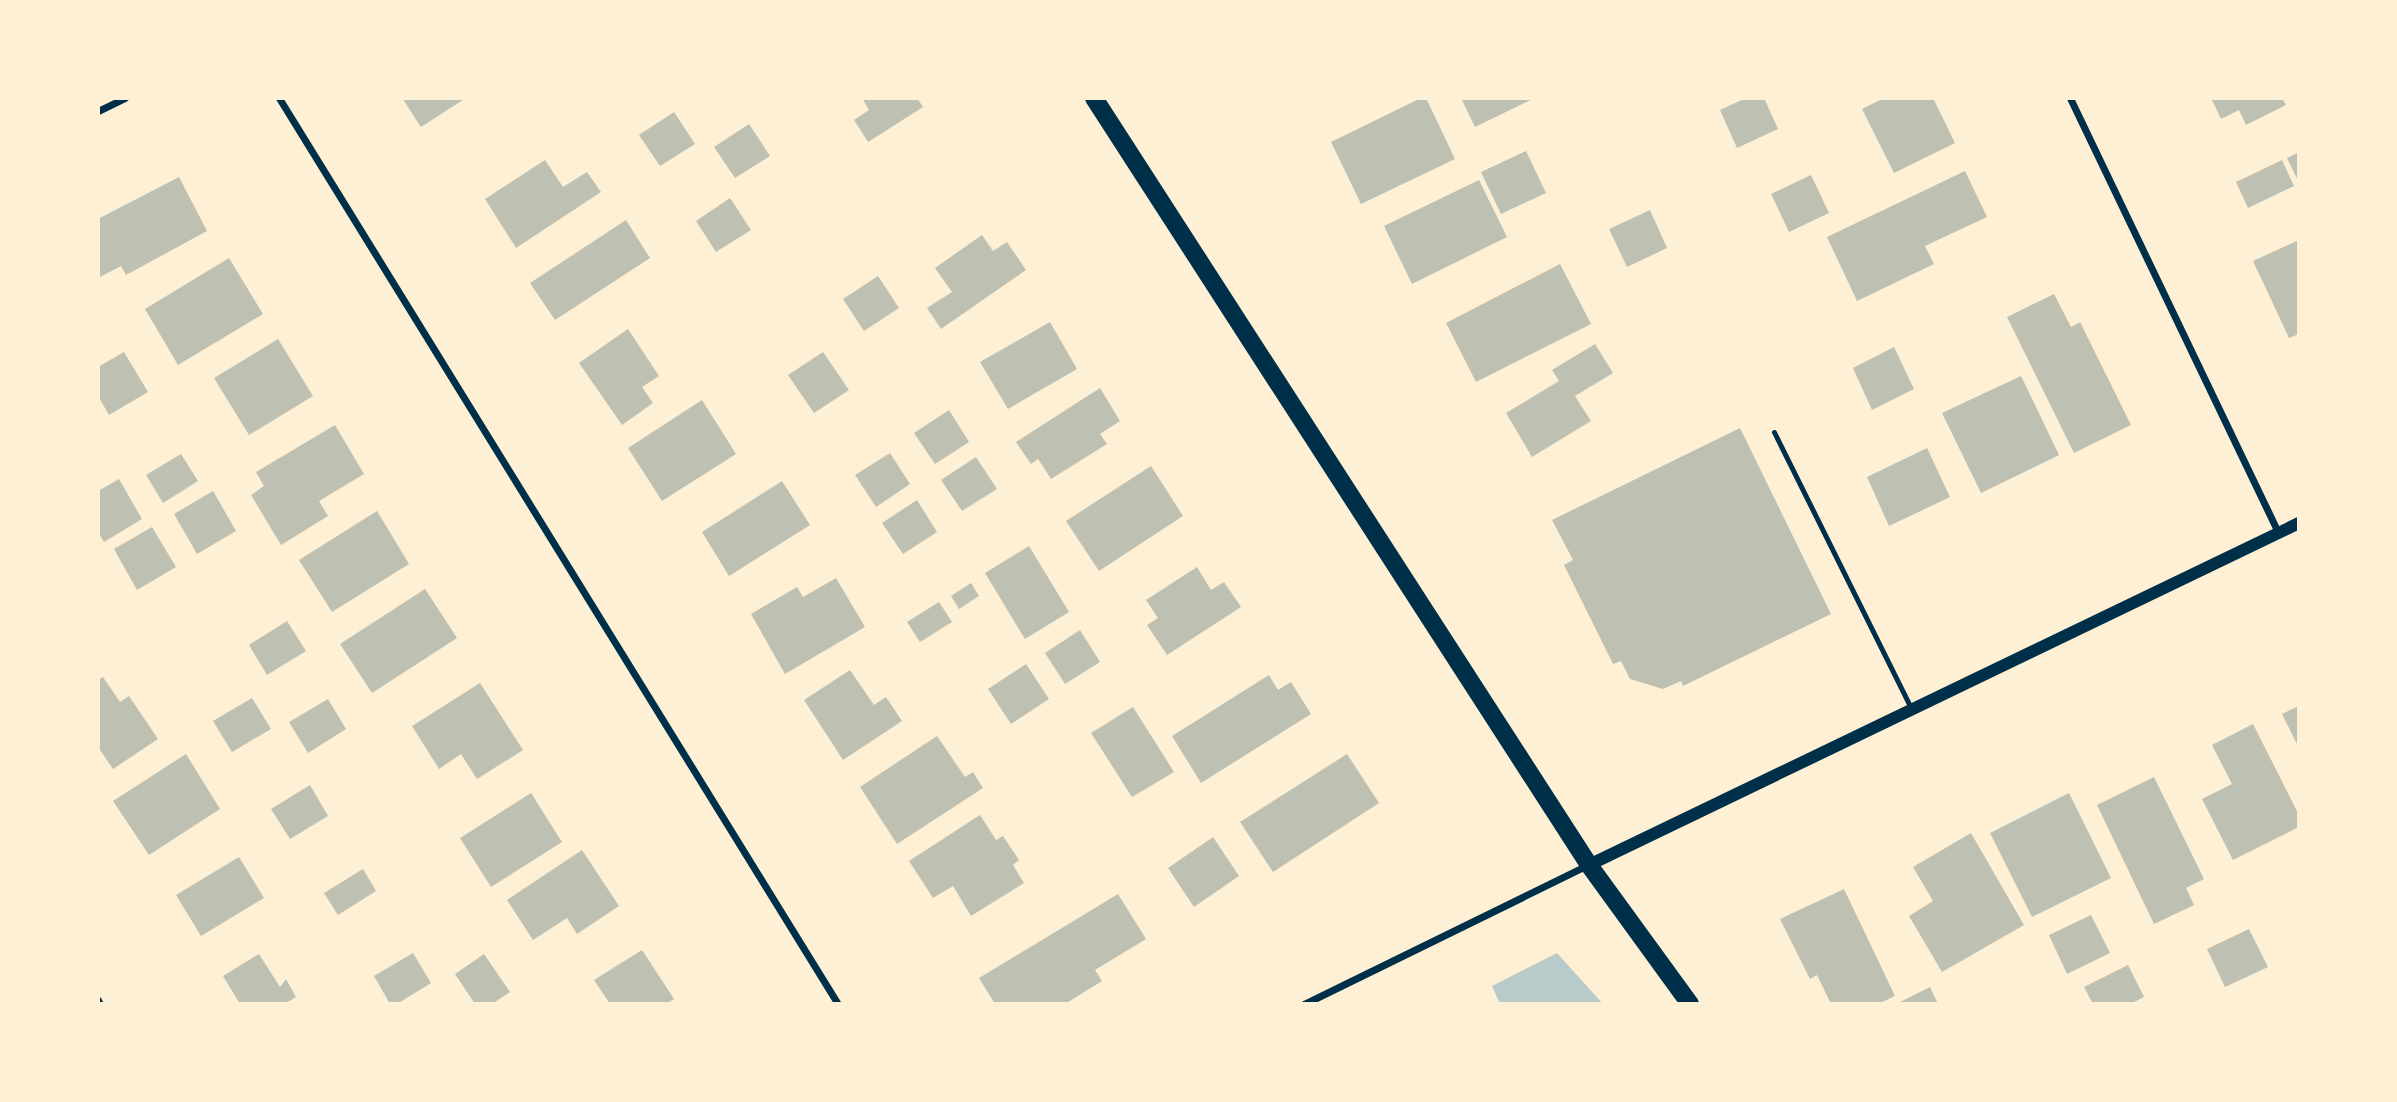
<!DOCTYPE html>
<style>
body{margin:0}
#map{position:relative;width:2397px;height:1102px;overflow:hidden;background:#fdf0d5;font-family:"Exo 2",sans-serif}
div>[style]{position:absolute}
[style*='--x']{left:calc(var(--x)*1px);top:calc(var(--y)*1px);width:calc(var(--w)*1px);rotate:calc(var(--a)*1deg)}
.green>*{inset:0;background:#b9caca}
.building>*{inset:0;background:#bec0b2}
.service>*{height:5px;margin:-2.5px;padding:0 2.5px;transform-origin:2.5px;border-radius:2.5px;background:#003049}
.minor>*{height:7px;margin:-3.5px;padding:0 3.5px;transform-origin:3.5px;border-radius:3.5px;background:#003049}
.tertiary>*{height:12px;margin:-6px;padding:0 6px;transform-origin:6px;border-radius:6px;background:#003049}
.primary>*{height:18px;margin:-9px;padding:0 9px;transform-origin:9px;border-radius:9px;background:#003049}
span{translate:-50% -50%;white-space:nowrap;text-align:center;line-height:1.15;-webkit-text-stroke:6px #fdf0d5;paint-order:stroke}
.frame{position:absolute;inset:0;border:100px solid #fdf0d5;pointer-events:none}
</style>
<div id="map">
<div class="green">
<i style="clip-path:polygon(1557px 953px,1603px 1004px,1500px 1004px,1492px 986px)"></i>
</div>
<div class="building">
<i style="clip-path:polygon(402px 98px,466px 98px,421px 127px)"></i>
<i style="clip-path:polygon(862px 98px,917px 98px,923px 107px,868px 142px,854px 120px,869px 110px)"></i>
<i style="clip-path:polygon(1421px 98px,1426px 98px,1455px 159px,1361px 204px,1331px 142px)"></i>
<i style="clip-path:polygon(1461px 98px,1535px 98px,1475px 127px)"></i>
<i style="clip-path:polygon(1746px 98px,1764px 98px,1778px 129px,1737px 148px,1720px 110px)"></i>
<i style="clip-path:polygon(1884px 98px,1933px 98px,1955px 143px,1894px 173px,1862px 109px)"></i>
<i style="clip-path:polygon(2211px 98px,2282px 98px,2286px 105px,2246px 125px,2239px 110px,2221px 119px)"></i>
<i style="clip-path:polygon(674px 112px,695px 144px,660px 166px,639px 135px)"></i>
<i style="clip-path:polygon(749px 124px,770px 156px,735px 178px,714px 147px)"></i>
<i style="clip-path:polygon(1526px 151px,1546px 193px,1501px 214px,1481px 172px)"></i>
<i style="clip-path:polygon(2299px 152px,2299px 183px,2287px 158px)"></i>
<i style="clip-path:polygon(545px 160px,563px 187px,587px 172px,601px 192px,516px 248px,485px 199px)"></i>
<i style="clip-path:polygon(2282px 160px,2294px 186px,2248px 208px,2236px 182px)"></i>
<i style="clip-path:polygon(1965px 171px,1987px 217px,1925px 246px,1934px 264px,1857px 301px,1827px 237px)"></i>
<i style="clip-path:polygon(1811px 175px,1829px 213px,1789px 232px,1771px 194px)"></i>
<i style="clip-path:polygon(179px 177px,207px 231px,126px 275px,121px 266px,98px 278px,98px 219px)"></i>
<i style="clip-path:polygon(1479px 180px,1507px 237px,1412px 284px,1384px 226px)"></i>
<i style="clip-path:polygon(730px 198px,751px 230px,716px 252px,696px 221px)"></i>
<i style="clip-path:polygon(1650px 210px,1667px 248px,1627px 267px,1609px 229px)"></i>
<i style="clip-path:polygon(626px 220px,650px 258px,555px 320px,530px 283px)"></i>
<i style="clip-path:polygon(982px 235px,993px 251px,1007px 242px,1026px 270px,941px 329px,927px 308px,952px 292px,935px 268px)"></i>
<i style="clip-path:polygon(2299px 240px,2299px 334px,2289px 338px,2253px 261px)"></i>
<i style="clip-path:polygon(229px 258px,263px 314px,178px 365px,145px 309px)"></i>
<i style="clip-path:polygon(1560px 264px,1591px 324px,1476px 382px,1446px 323px)"></i>
<i style="clip-path:polygon(878px 276px,899px 308px,864px 331px,843px 299px)"></i>
<i style="clip-path:polygon(2054px 294px,2071px 327px,2080px 322px,2131px 425px,2074px 453px,2007px 317px)"></i>
<i style="clip-path:polygon(1050px 322px,1077px 369px,1008px 409px,980px 362px)"></i>
<i style="clip-path:polygon(628px 329px,659px 376px,642px 387px,653px 403px,622px 425px,579px 363px)"></i>
<i style="clip-path:polygon(278px 339px,313px 396px,249px 435px,214px 378px)"></i>
<i style="clip-path:polygon(1595px 344px,1613px 373px,1575px 396px,1591px 421px,1532px 457px,1506px 413px,1559px 381px,1552px 370px)"></i>
<i style="clip-path:polygon(1894px 347px,1914px 389px,1872px 410px,1853px 368px)"></i>
<i style="clip-path:polygon(124px 352px,148px 392px,109px 415px,98px 396px,98px 367px)"></i>
<i style="clip-path:polygon(823px 352px,849px 390px,814px 413px,788px 375px)"></i>
<i style="clip-path:polygon(2021px 376px,2059px 455px,1981px 493px,1942px 413px)"></i>
<i style="clip-path:polygon(1100px 388px,1120px 421px,1100px 434px,1107px 444px,1051px 479px,1038px 459px,1031px 464px,1016px 442px)"></i>
<i style="clip-path:polygon(702px 400px,736px 454px,662px 501px,628px 448px)"></i>
<i style="clip-path:polygon(949px 410px,969px 442px,935px 464px,914px 433px)"></i>
<i style="clip-path:polygon(335px 425px,364px 474px,319px 501px,328px 516px,281px 545px,251px 495px,264px 486px,256px 472px)"></i>
<i style="clip-path:polygon(1740px 428px,1831px 614px,1683px 686px,1681px 681px,1663px 689px,1630px 679px,1621px 661px,1613px 664px,1564px 565px,1573px 560px,1552px 520px)"></i>
<i style="clip-path:polygon(1927px 448px,1950px 497px,1889px 526px,1867px 477px)"></i>
<i style="clip-path:polygon(890px 453px,910px 484px,876px 507px,855px 475px)"></i>
<i style="clip-path:polygon(181px 454px,198px 481px,163px 503px,146px 475px)"></i>
<i style="clip-path:polygon(976px 457px,997px 489px,962px 511px,941px 480px)"></i>
<i style="clip-path:polygon(1151px 466px,1183px 516px,1099px 571px,1066px 521px)"></i>
<i style="clip-path:polygon(119px 479px,142px 519px,104px 542px,98px 532px,98px 491px)"></i>
<i style="clip-path:polygon(782px 481px,810px 525px,729px 576px,702px 532px)"></i>
<i style="clip-path:polygon(213px 491px,236px 531px,197px 554px,174px 514px)"></i>
<i style="clip-path:polygon(917px 500px,937px 532px,903px 554px,882px 523px)"></i>
<i style="clip-path:polygon(377px 511px,409px 564px,332px 612px,299px 560px)"></i>
<i style="clip-path:polygon(152px 527px,176px 567px,137px 590px,114px 549px)"></i>
<i style="clip-path:polygon(1029px 546px,1069px 612px,1025px 639px,985px 573px)"></i>
<i style="clip-path:polygon(1197px 567px,1211px 590px,1224px 582px,1241px 607px,1167px 655px,1147px 625px,1158px 618px,1146px 600px)"></i>
<i style="clip-path:polygon(836px 578px,865px 627px,785px 674px,751px 614px,797px 587px,803px 597px)"></i>
<i style="clip-path:polygon(971px 583px,979px 596px,959px 609px,951px 596px)"></i>
<i style="clip-path:polygon(425px 589px,457px 638px,372px 693px,340px 644px)"></i>
<i style="clip-path:polygon(939px 602px,952px 622px,920px 642px,907px 622px)"></i>
<i style="clip-path:polygon(287px 621px,306px 651px,267px 675px,249px 645px)"></i>
<i style="clip-path:polygon(1080px 630px,1100px 662px,1065px 684px,1045px 653px)"></i>
<i style="clip-path:polygon(1026px 664px,1049px 699px,1011px 724px,988px 689px)"></i>
<i style="clip-path:polygon(850px 670px,874px 705px,886px 697px,902px 721px,843px 760px,804px 700px)"></i>
<i style="clip-path:polygon(1269px 675px,1278px 690px,1291px 682px,1311px 714px,1201px 783px,1172px 736px)"></i>
<i style="clip-path:polygon(103px 677px,120px 702px,129px 696px,158px 739px,113px 769px,98px 747px,98px 680px)"></i>
<i style="clip-path:polygon(480px 683px,523px 750px,477px 779px,461px 754px,439px 769px,412px 726px)"></i>
<i style="clip-path:polygon(252px 698px,271px 729px,232px 752px,213px 721px)"></i>
<i style="clip-path:polygon(328px 699px,346px 729px,308px 753px,289px 722px)"></i>
<i style="clip-path:polygon(2299px 706px,2299px 748px,2282px 714px)"></i>
<i style="clip-path:polygon(1133px 707px,1174px 772px,1132px 797px,1091px 733px)"></i>
<i style="clip-path:polygon(2253px 724px,2299px 815px,2299px 827px,2233px 860px,2202px 799px,2232px 784px,2212px 745px)"></i>
<i style="clip-path:polygon(937px 736px,965px 777px,973px 772px,983px 788px,897px 844px,860px 787px)"></i>
<i style="clip-path:polygon(186px 754px,220px 809px,149px 855px,113px 801px)"></i>
<i style="clip-path:polygon(1347px 754px,1379px 803px,1273px 872px,1240px 822px)"></i>
<i style="clip-path:polygon(2154px 777px,2204px 879px,2186px 888px,2194px 905px,2154px 924px,2097px 805px)"></i>
<i style="clip-path:polygon(310px 785px,328px 816px,290px 839px,271px 809px)"></i>
<i style="clip-path:polygon(531px 793px,562px 842px,491px 887px,460px 838px)"></i>
<i style="clip-path:polygon(2069px 793px,2111px 878px,2032px 917px,1990px 833px)"></i>
<i style="clip-path:polygon(980px 815px,996px 840px,1003px 836px,1019px 860px,1013px 865px,1024px 883px,971px 916px,953px 886px,933px 898px,909px 861px)"></i>
<i style="clip-path:polygon(1971px 833px,2024px 925px,1942px 972px,1909px 916px,1933px 901px,1913px 867px)"></i>
<i style="clip-path:polygon(1213px 837px,1239px 876px,1194px 907px,1168px 868px)"></i>
<i style="clip-path:polygon(582px 850px,619px 906px,577px 934px,567px 918px,533px 940px,507px 900px)"></i>
<i style="clip-path:polygon(239px 857px,264px 898px,201px 936px,176px 895px)"></i>
<i style="clip-path:polygon(363px 869px,376px 891px,338px 915px,324px 893px)"></i>
<i style="clip-path:polygon(1844px 889px,1895px 996px,1878px 1004px,1831px 1004px,1817px 975px,1810px 979px,1780px 919px)"></i>
<i style="clip-path:polygon(1118px 894px,1146px 939px,1095px 970px,1102px 981px,1065px 1004px,995px 1004px,979px 978px)"></i>
<i style="clip-path:polygon(2091px 915px,2110px 953px,2067px 974px,2049px 935px)"></i>
<i style="clip-path:polygon(2249px 929px,2268px 967px,2225px 987px,2207px 949px)"></i>
<i style="clip-path:polygon(642px 950px,674px 999px,666px 1004px,610px 1004px,594px 980px)"></i>
<i style="clip-path:polygon(413px 953px,431px 983px,397px 1004px,390px 1004px,374px 976px)"></i>
<i style="clip-path:polygon(259px 954px,280px 987px,286px 979px,296px 997px,284px 1004px,240px 1004px,223px 976px)"></i>
<i style="clip-path:polygon(484px 954px,510px 992px,492px 1004px,475px 1004px,455px 974px)"></i>
<i style="clip-path:polygon(2128px 965px,2144px 997px,2130px 1004px,2093px 1004px,2084px 987px)"></i>
<i style="clip-path:polygon(1930px 987px,1938px 1004px,1896px 1004px)"></i>
</div>
<div class="service">
<i style="--x:1774;--y:432;--w:308;--a:63.6"></i>
</div>
<div class="minor">
<i style="--x:279;--y:98;--w:1065;--a:58.33"></i>
<i style="--x:2070;--y:98;--w:482;--a:64.4"></i>
<i style="--x:98;--y:111;--w:30;--a:-26"></i>
<i style="--x:98;--y:1000;--w:4;--a:63"></i>
<i style="--x:1304;--y:1004;--w:316;--a:-26.1"></i>
</div>
<div class="tertiary">
<i style="--x:1589;--y:865;--w:788;--a:-25.72"></i>
</div>
<div class="primary">
<i style="--x:1094;--y:98;--w:913;--a:57.16"></i>
<i style="--x:1589;--y:865;--w:172;--a:54"></i>
</div>
<div class="frame"></div>
</div>
